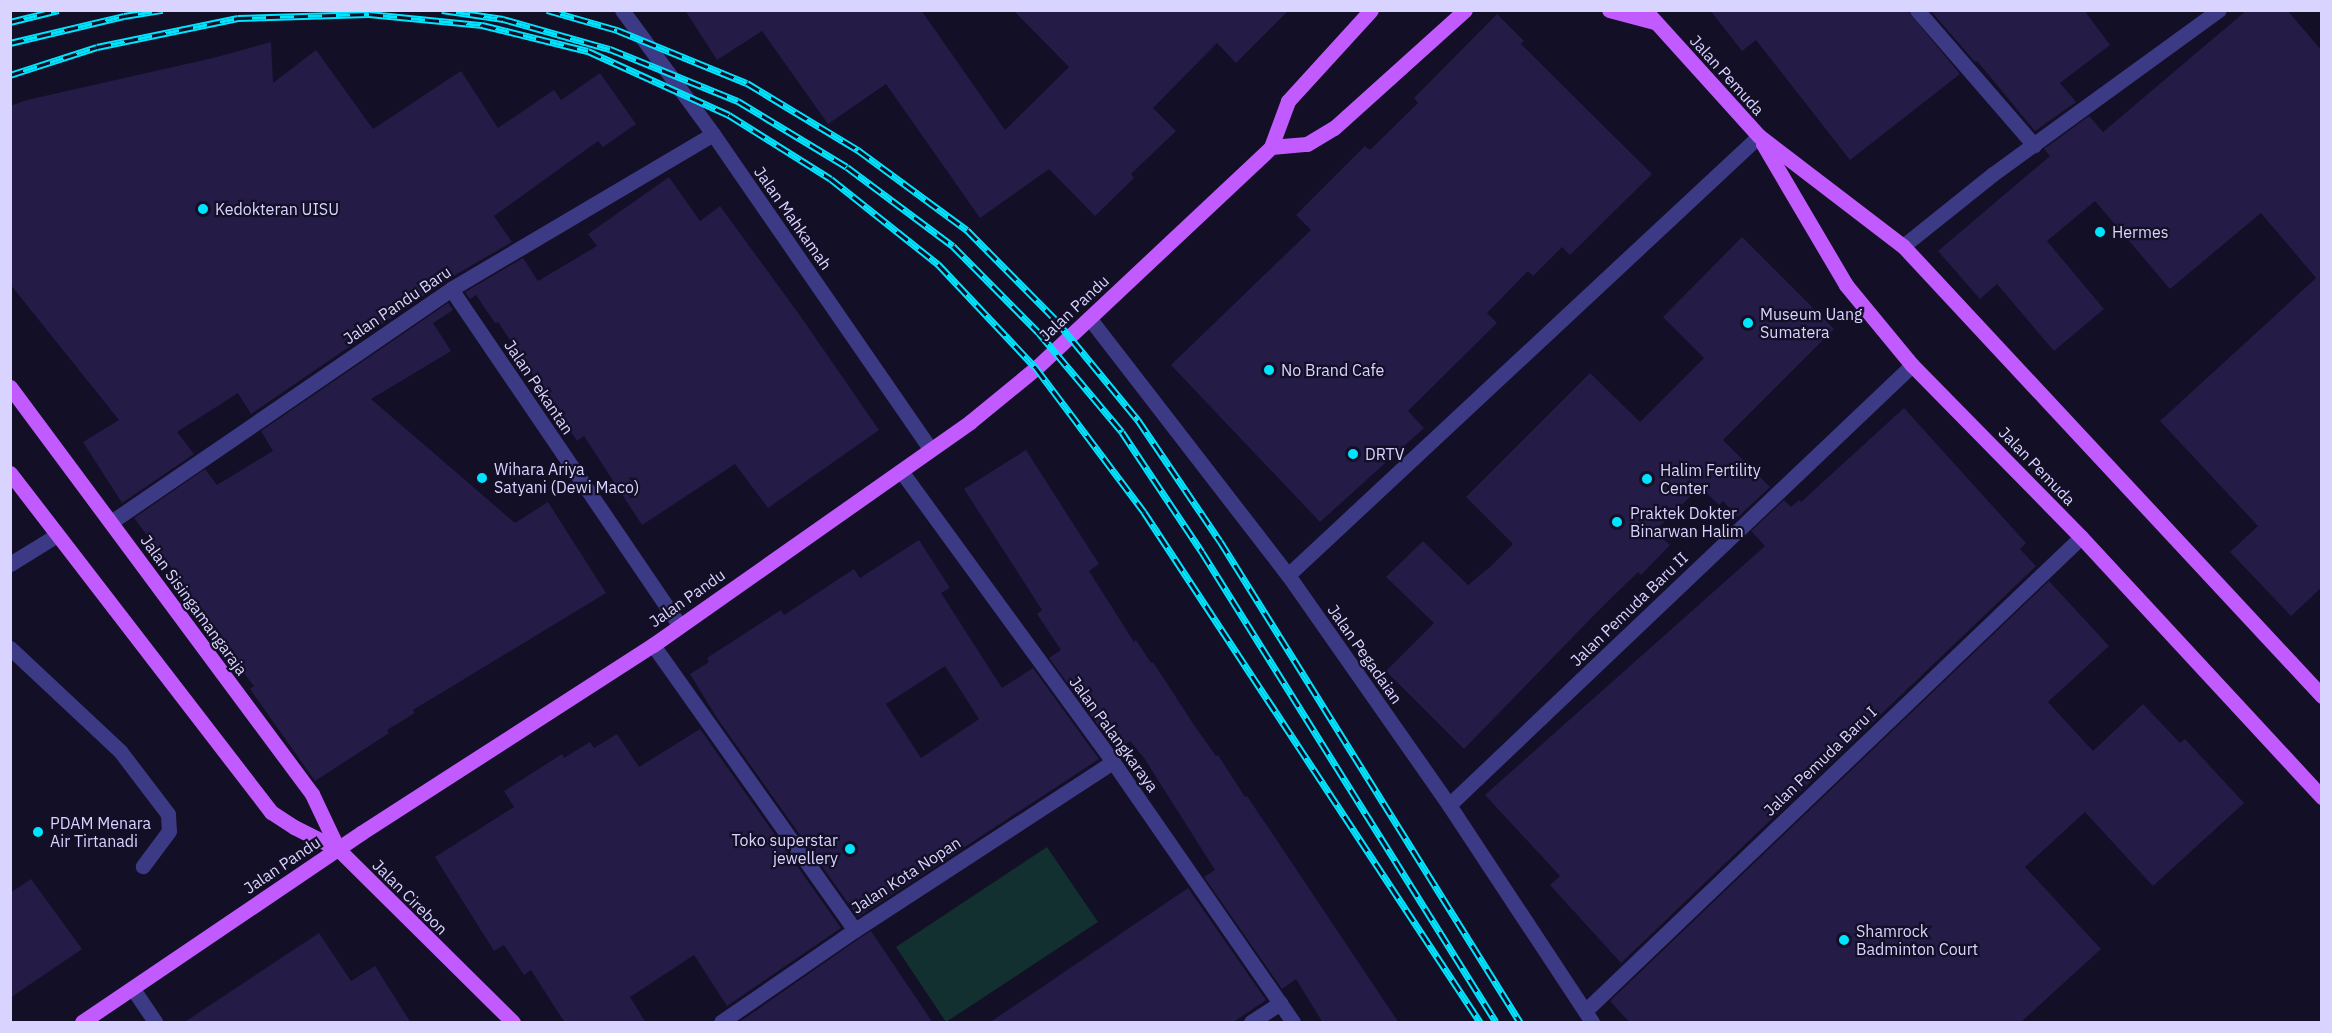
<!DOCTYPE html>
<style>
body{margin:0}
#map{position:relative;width:2332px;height:1033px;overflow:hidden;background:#130f26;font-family:"IBM Plex Sans",sans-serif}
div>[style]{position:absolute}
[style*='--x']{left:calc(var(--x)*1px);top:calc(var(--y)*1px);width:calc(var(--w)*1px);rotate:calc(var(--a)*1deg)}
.green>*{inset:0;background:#12302f}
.building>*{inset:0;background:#241b47}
.minor>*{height:15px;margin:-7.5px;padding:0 7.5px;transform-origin:7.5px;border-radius:7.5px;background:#3d3a85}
.major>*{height:15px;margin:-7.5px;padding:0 7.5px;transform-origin:7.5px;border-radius:7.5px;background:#c25bff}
.rail>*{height:7px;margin-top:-3.5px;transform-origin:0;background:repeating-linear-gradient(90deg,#130f26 0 14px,#00e5ff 0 28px);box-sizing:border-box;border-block:2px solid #00e5ff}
.dots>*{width:16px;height:16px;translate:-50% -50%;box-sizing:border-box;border:3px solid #130f26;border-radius:50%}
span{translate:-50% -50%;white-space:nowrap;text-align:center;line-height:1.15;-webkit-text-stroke:4.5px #130f26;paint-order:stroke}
.street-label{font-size:16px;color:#d9d4ff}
.poi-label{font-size:16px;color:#d9d4ff}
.left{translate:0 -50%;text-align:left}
.right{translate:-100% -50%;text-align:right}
.frame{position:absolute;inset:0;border:12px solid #d9d4ff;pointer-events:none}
</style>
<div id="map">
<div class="green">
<i style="clip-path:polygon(1047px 847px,1098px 922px,946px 1022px,896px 947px)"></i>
</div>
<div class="building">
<i style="clip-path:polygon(685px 10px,921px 10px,1005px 130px,1069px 67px,1013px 10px,1289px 10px,1236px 63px,1217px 43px,1153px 108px,1176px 131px,1131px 174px,1134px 178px,1095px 216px,1049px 169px,980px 218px,886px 84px,828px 124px,762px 31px,717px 60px)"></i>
<i style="clip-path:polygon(1710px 10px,1907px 10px,1960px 74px,1850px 160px,1756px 40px,1742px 51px)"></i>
<i style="clip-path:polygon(1930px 10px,2084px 10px,2110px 45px,2060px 83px,2076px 102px,2035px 131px,1977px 61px,1975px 62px)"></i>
<i style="clip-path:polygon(2247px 10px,2287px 10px,2322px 51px,2322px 587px,2291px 616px,2230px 552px,2258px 526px,2160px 421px,2316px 278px,2261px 213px,2170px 289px,2095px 201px,2047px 241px,2104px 309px,2054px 351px,1997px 284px,1980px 299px,1938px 251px,2050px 156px,2044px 149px,2089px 116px,2103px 132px)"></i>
<i style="clip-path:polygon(1497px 14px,1524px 41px,1521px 44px,1652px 174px,1570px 255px,1562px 247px,1533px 276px,1528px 271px,1487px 313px,1497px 323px,1408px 411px,1424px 428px,1320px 522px,1171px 365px,1311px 230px,1296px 215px,1365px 146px,1370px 150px,1418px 103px,1414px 98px)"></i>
<i style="clip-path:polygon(271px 42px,273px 83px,316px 50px,373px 129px,461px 71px,498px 128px,554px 90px,561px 100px,600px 73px,636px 124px,603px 147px,598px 141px,494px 216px,512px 242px,445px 281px,251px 414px,238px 393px,177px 432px,194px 454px,122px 503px,83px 442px,119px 420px,10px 284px,10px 106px,27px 100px,213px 58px)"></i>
<i style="clip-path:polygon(669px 177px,700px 221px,720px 206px,801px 317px,879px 430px,768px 508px,735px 464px,642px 525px,584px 436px,577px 441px,498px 322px,495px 323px,476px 295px,470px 299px,465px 292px,523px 258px,538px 281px,597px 246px,588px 234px)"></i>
<i style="clip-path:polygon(1742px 237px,1834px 329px,1723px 440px,1770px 487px,1738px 517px,1723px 501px,1719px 505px,1700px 487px,1655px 531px,1670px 545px,1641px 575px,1638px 572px,1600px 609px,1464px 749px,1386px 671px,1434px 623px,1386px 577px,1423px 541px,1468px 585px,1490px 567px,1513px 544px,1466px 497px,1590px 373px,1640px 422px,1704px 358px,1663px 317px)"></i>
<i style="clip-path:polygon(448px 303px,453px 310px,433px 323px,451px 351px,371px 399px,515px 523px,548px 502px,606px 593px,413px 710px,415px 713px,387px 730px,389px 733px,315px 781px,250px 689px,254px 686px,217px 639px,222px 635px,187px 593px,189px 591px,134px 518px,205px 469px,217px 485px,273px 451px,261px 431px)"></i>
<i style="clip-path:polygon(1904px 408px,2026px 543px,2020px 549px,2036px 566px,1621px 963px,1550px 885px,1560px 876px,1485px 795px,1765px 546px,1751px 531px,1784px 500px,1791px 507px,1799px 500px,1801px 502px)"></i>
<i style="clip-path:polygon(1026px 450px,1099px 564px,1089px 571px,1134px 642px,1136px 640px,1151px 663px,1153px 662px,1196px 728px,1216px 756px,1218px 755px,1245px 797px,1247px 796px,1399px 1023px,1323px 1023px,1296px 979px,1282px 989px,1204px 877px,1215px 870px,1144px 758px,1130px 741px,1116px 750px,1049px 658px,1061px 650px,1037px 614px,1042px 610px,964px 489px)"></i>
<i style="clip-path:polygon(evenodd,919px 540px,950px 588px,941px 593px,1002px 688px,1033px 668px,1099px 759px,858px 917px,717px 718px,690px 674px,709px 662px,707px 658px,781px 610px,784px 615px,854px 569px,860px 578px,919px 540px,945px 666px,979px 719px,921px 758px,886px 704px,945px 666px)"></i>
<i style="clip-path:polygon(2049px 581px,2109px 646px,2048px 702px,2093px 751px,2143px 704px,2180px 743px,2185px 739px,2244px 803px,2153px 886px,2085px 812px,2025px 867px,2101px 949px,2020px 1023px,1630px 1023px,1610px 1001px)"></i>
<i style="clip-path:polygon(700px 729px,841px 928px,727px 1006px,694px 955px,630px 997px,646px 1023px,565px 1023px,531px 970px,524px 975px,504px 945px,494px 951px,435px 857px,514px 807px,504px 791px,562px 754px,564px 758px,590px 742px,594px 748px,617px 734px,639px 767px)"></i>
<i style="clip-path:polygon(31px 879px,82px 949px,10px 998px,10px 893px)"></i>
<i style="clip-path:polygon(1188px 888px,1266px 1000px,1232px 1023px,989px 1023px)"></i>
<i style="clip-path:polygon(871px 931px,933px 1023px,738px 1023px,860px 938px)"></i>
<i style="clip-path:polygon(319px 933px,351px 981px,375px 966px,411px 1023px,183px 1023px)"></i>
</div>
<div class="minor">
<i style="--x:622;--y:10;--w:154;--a:53.7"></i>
<i style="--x:713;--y:134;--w:383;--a:55.4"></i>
<i style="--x:1917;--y:10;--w:179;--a:49.1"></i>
<i style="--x:1903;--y:246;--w:115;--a:-38.7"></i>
<i style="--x:1993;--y:174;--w:279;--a:-36"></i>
<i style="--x:451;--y:289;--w:405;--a:55.8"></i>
<i style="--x:1090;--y:319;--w:324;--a:52.3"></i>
<i style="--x:1288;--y:575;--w:281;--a:55"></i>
<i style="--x:1449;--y:805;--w:260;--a:56.6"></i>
<i style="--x:901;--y:471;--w:360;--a:53.9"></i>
<i style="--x:1113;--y:762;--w:316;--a:55.3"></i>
<i style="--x:111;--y:522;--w:412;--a:-34.4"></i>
<i style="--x:451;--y:289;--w:304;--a:-30.6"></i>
<i style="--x:10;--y:564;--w:55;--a:-31.7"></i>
<i style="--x:1288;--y:575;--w:644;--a:-42.99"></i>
<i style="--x:653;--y:645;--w:349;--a:54.7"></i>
<i style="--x:10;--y:648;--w:151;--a:43.1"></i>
<i style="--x:120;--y:751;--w:79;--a:52.7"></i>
<i style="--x:168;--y:814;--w:17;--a:87"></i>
<i style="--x:169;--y:831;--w:44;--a:126.6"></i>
<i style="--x:1449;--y:805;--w:639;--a:-43.54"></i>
<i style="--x:133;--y:989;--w:40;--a:56"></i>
<i style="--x:1585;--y:1011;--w:686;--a:-43.7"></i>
<i style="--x:721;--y:1022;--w:163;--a:-34.5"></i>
<i style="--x:855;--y:930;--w:308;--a:-33.1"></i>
<i style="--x:1251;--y:1022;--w:35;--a:-33"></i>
</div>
<div class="major">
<i style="--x:1609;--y:10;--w:47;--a:14.9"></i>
<i style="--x:1645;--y:10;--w:170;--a:47.9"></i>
<i style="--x:1759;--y:136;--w:181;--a:37.4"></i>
<i style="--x:1903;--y:246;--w:615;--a:47.04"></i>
<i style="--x:1763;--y:144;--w:164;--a:59.5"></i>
<i style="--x:1846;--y:285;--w:104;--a:50.5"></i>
<i style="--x:1912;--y:365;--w:241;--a:45.5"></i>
<i style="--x:2081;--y:537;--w:355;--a:47.2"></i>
<i style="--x:1271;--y:147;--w:36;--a:-5"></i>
<i style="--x:1307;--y:144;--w:31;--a:-31"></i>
<i style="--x:1334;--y:128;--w:176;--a:-42"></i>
<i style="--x:10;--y:387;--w:507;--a:53.42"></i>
<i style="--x:312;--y:794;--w:61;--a:64.7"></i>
<i style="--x:10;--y:473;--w:428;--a:52.4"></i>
<i style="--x:271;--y:812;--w:27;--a:33"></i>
<i style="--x:294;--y:827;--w:49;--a:26.6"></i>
<i style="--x:338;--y:849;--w:246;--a:44.7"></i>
<i style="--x:82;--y:1022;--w:337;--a:-34.1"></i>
<i style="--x:361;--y:833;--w:347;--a:-32.8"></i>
<i style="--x:653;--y:645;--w:388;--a:-35.1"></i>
<i style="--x:970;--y:422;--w:85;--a:-39.3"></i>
<i style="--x:1036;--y:368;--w:323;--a:-43.2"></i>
<i style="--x:1271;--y:147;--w:49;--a:-69.7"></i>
<i style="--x:1288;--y:101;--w:123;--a:-47.6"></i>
</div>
<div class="rail">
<i style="--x:442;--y:10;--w:62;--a:8.4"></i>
<i style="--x:503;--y:19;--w:111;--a:15.7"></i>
<i style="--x:610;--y:49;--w:138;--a:22.1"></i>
<i style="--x:738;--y:101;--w:127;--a:31.2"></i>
<i style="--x:847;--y:167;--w:132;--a:36.7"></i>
<i style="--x:953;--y:246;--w:122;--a:45.3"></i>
<i style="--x:1039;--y:333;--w:129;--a:50"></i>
<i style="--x:1122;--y:432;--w:144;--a:56.3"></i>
<i style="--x:1202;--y:552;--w:554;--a:57.97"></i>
<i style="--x:547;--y:10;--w:73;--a:15.9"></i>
<i style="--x:617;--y:30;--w:140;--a:22.2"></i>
<i style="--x:747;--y:83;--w:130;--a:31.1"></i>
<i style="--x:858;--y:150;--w:135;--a:36.3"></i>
<i style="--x:967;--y:230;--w:125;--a:45.3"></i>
<i style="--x:1055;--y:319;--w:131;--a:50.6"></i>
<i style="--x:1138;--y:420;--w:146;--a:55.9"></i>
<i style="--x:1220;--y:541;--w:567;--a:58.05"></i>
<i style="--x:10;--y:22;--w:50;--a:-13.8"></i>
<i style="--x:10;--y:43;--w:117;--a:-13.3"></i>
<i style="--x:124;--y:16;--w:39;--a:-9"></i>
<i style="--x:10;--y:75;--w:91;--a:-17.8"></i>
<i style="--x:97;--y:47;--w:144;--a:-11.6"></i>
<i style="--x:238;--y:18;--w:131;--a:-1.7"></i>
<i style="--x:369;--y:14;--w:114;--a:5.6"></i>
<i style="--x:482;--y:25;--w:109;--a:13.8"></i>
<i style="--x:588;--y:51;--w:155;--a:24.4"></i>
<i style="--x:729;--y:115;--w:120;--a:32.1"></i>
<i style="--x:831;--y:179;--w:137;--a:38.5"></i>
<i style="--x:938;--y:264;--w:143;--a:46.7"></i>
<i style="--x:1036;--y:368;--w:180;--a:53.1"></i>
<i style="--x:1144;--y:512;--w:611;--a:56.62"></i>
</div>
<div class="dots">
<i style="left:203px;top:209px;background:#00e5ff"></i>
<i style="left:2100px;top:232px;background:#00e5ff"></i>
<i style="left:1748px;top:323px;background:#00e5ff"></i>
<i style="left:1269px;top:370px;background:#00e5ff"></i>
<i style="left:1353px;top:454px;background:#00e5ff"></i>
<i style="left:482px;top:478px;background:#00e5ff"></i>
<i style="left:1647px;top:479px;background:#00e5ff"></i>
<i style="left:1617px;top:522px;background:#00e5ff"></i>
<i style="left:38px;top:832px;background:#00e5ff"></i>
<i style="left:850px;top:849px;background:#00e5ff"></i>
<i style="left:1844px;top:940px;background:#00e5ff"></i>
</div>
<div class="street-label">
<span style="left:1727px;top:75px;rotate:48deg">Jalan Pemuda</span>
<span style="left:793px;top:218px;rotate:55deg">Jalan Mahkamah</span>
<span style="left:397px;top:305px;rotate:-34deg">Jalan Pandu Baru</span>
<span style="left:1074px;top:308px;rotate:-43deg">Jalan Pandu</span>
<span style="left:539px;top:387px;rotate:56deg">Jalan Pekantan</span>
<span style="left:2037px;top:466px;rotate:46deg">Jalan Pemuda</span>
<span style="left:687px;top:598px;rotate:-35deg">Jalan Pandu</span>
<span style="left:194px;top:605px;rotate:54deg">Jalan Sisingamangaraja</span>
<span style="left:1629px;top:609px;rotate:-44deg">Jalan Pemuda Baru II</span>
<span style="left:1365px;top:654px;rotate:55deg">Jalan Pegadaian</span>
<span style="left:1114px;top:734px;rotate:54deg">Jalan Palangkaraya</span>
<span style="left:1820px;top:761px;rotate:-44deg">Jalan Pemuda Baru I</span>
<span style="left:282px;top:865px;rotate:-34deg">Jalan Pandu</span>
<span style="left:906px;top:875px;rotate:-33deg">Jalan Kota Nopan</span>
<span style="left:410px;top:897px;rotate:45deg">Jalan Cirebon</span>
</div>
<div class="poi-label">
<span class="left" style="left:215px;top:209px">Kedokteran UISU</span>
<span class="left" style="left:2112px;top:232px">Hermes</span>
<span class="left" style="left:1760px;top:323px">Museum Uang<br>Sumatera</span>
<span class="left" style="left:1281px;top:370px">No Brand Cafe</span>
<span class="left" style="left:1365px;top:454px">DRTV</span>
<span class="left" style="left:494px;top:478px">Wihara Ariya<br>Satyani (Dewi Maco)</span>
<span class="left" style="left:1660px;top:479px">Halim Fertility<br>Center</span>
<span class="left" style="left:1630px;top:522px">Praktek Dokter<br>Binarwan Halim</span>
<span class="left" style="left:50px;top:832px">PDAM Menara<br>Air Tirtanadi</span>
<span class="right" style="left:838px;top:849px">Toko superstar<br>jewellery</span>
<span class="left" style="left:1856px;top:940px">Shamrock<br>Badminton Court</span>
</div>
<div class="frame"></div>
</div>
